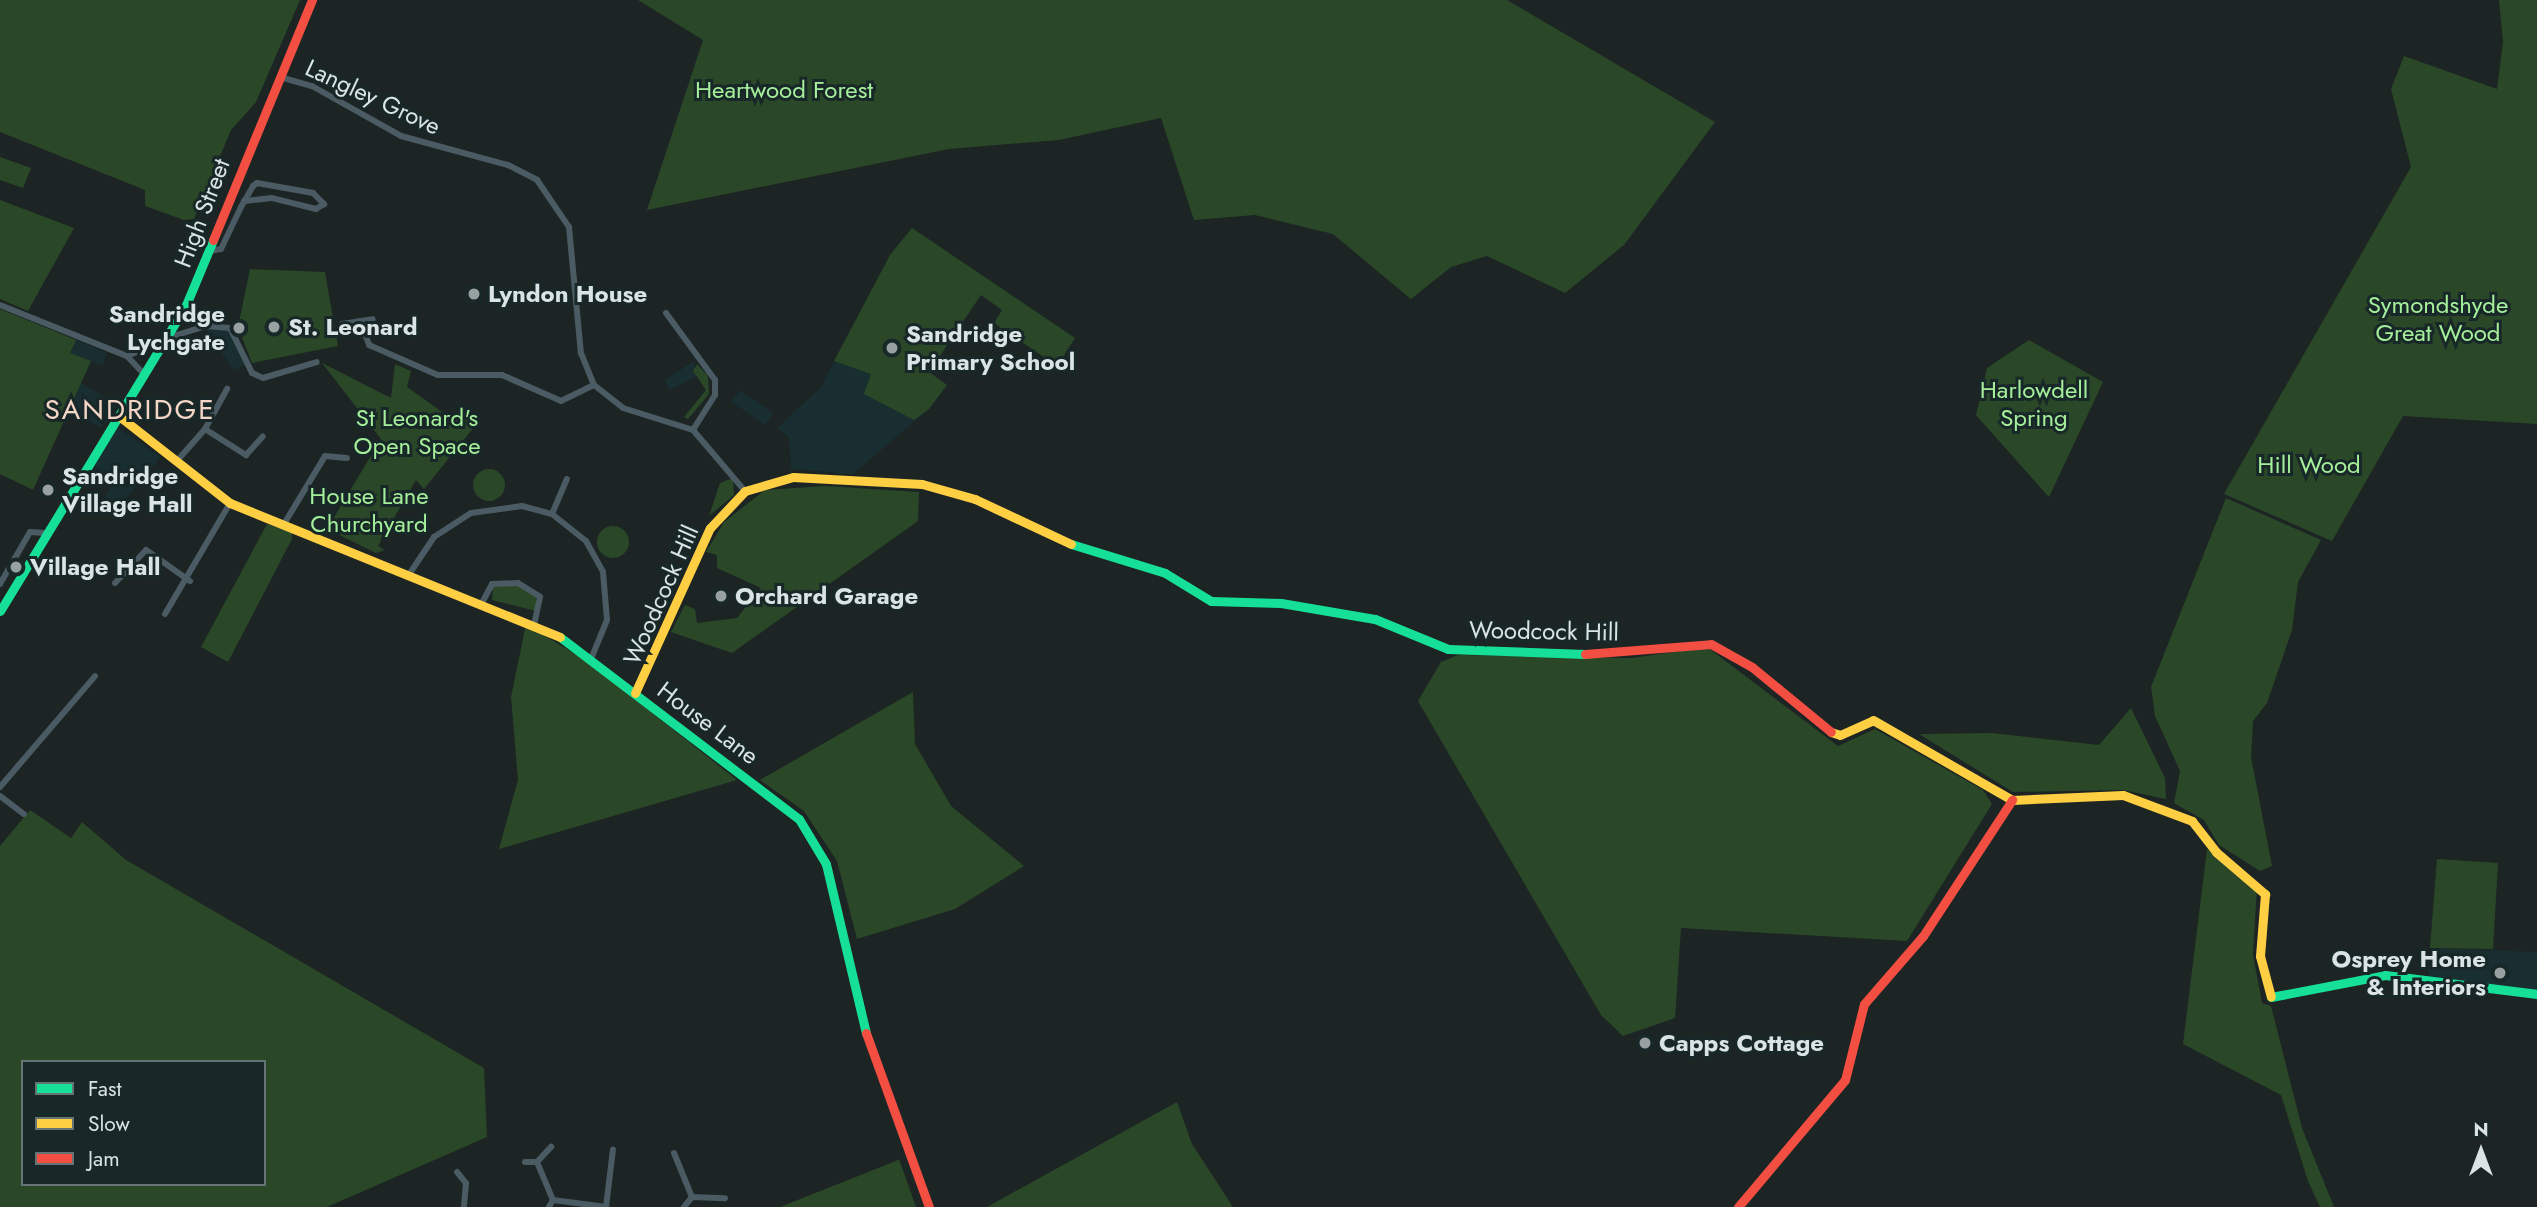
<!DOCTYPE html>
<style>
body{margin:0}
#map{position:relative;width:2537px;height:1207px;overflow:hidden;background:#1c2424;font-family:Jost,sans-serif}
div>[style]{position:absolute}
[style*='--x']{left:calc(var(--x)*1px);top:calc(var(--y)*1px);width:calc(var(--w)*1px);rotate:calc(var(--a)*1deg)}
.built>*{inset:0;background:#192e30}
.green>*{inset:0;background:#2a4827}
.round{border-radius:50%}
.street>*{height:6px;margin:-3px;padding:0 3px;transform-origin:3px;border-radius:3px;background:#4a5b63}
.fast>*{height:9px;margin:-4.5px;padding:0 4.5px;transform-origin:4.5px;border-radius:4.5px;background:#16e098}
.slow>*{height:9px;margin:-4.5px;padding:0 4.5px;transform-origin:4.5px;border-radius:4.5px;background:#ffcf43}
.jam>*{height:9px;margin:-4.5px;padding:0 4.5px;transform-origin:4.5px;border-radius:4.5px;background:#f24e42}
.dots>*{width:19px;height:19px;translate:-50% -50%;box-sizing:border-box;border:4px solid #182728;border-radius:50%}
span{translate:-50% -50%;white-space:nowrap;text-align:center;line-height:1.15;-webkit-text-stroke:6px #182728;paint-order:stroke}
.park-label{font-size:24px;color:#a5ef9b}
.street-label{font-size:24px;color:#dae4e5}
.poi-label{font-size:24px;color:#dae4e5;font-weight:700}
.left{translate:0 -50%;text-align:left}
.right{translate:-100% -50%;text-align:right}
.quarter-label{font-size:28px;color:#f4d6c6;letter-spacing:2px}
.legend{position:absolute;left:21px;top:1060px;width:245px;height:126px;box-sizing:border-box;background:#182728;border:2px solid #667374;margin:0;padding:9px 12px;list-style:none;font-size:21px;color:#dae4e5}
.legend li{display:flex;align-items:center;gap:14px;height:35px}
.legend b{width:35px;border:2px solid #667374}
.north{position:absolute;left:2446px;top:1116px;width:70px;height:70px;-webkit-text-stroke:5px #182728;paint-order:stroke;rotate:0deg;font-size:19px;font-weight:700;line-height:28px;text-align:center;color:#dae4e5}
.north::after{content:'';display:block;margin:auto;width:24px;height:32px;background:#dae4e5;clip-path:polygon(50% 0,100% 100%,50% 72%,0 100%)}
</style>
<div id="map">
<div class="built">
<i style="clip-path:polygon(912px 228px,981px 295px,929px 372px,947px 385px,929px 409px,853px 474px,791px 469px,789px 437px,777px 428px,821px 387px,890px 255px)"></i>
<i style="clip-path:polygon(206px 329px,230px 331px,245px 365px,233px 370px)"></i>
<i style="clip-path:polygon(76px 340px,107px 353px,103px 366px,70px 353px)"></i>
<i style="clip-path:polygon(694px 361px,697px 376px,670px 390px,665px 380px)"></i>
<i style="clip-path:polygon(81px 383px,117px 404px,102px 428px,68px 412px)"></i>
<i style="clip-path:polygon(740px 390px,773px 413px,765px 425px,731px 402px)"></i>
<i style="clip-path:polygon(117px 427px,161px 457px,115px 511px,103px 500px,114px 480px,93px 465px)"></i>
<i style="clip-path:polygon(2430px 948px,2537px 952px,2537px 991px,2428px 976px)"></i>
</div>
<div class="green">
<i style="clip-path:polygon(0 0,300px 0,256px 102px,231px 130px,194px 219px,184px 220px,145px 206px,145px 190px,0 132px)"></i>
<i style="clip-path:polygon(638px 0,1507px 0,1715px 122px,1624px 245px,1565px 293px,1487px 256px,1451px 267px,1411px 299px,1333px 234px,1255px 215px,1194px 220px,1161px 118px,1059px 140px,949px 149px,647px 210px,703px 40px)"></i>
<i style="clip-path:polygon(2499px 0,2537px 0,2537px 424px,2403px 416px,2332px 541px,2224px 494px,2411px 167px,2391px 89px,2404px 56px,2497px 89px,2503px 42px)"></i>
<i style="clip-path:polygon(0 157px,31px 168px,23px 188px,0 180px)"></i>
<i style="clip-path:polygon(0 200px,74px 228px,28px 311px,0 299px)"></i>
<i style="clip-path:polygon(912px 228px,1075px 338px,1057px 366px,994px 323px,1002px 310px,981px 295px,929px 372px,947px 385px,929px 409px,914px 420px,864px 394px,871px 374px,834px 361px,890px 255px)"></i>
<i style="clip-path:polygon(250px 269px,325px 272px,338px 346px,252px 363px,238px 327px)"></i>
<i style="clip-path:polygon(0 309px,76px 340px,70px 353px,91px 361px,33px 490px,0 474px)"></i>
<i style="clip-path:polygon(2029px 340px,2103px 382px,2049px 497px,1976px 415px,1987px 368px)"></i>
<i style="clip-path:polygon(322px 363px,391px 398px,395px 364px,411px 371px,407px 387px,445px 414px,479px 421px,424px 489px,416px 480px,378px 546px,385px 550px,376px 553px,327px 529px,381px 439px)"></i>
<i style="clip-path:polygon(697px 364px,708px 376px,709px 394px,688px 419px,684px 417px,706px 390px,693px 371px)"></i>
<i class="round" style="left:473px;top:469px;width:32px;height:32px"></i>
<i style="clip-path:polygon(733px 478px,734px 495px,709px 516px,720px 483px)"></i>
<i style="clip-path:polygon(825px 486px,919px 492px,918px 521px,732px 653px,671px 632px,685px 605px,695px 609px,697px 623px,737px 618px,761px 588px,717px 568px,717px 555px,706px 552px,724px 522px,765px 490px)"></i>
<i style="clip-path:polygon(2226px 498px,2321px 540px,2298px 582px,2292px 630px,2267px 703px,2253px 721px,2251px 757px,2272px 866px,2260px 871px,2219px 845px,2204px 820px,2174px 803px,2180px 771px,2155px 716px,2151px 687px)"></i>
<i style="clip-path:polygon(267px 524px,292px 532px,292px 539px,228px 662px,201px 647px)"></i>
<i class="round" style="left:597px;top:526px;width:32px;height:32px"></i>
<i style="clip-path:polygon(493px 586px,518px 586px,536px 596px,536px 611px,492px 600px)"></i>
<i style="clip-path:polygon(526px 624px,586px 661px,737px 780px,499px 849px,518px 780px,511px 697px)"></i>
<i style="clip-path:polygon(1707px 647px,1838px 746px,1875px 729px,1983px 790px,1992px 804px,1907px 941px,1681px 928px,1675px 1018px,1623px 1036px,1601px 1015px,1418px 701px,1441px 662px,1458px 655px,1632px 658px)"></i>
<i style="clip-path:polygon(913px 692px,915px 744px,951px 806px,1024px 866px,955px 909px,857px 939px,837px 861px,804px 811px,760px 780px)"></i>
<i style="clip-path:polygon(2131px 708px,2165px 778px,2166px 799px,2123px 790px,2013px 792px,1919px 734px,1992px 733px,2099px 745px)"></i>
<i style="clip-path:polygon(evenodd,30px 810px,71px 838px,82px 822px,126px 860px,484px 1068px,487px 1137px,327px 1207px,0 1207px,0 846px,30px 810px,23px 1062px,264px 1062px,264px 1184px,23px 1184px,23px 1062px)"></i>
<i style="clip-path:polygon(2207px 849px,2257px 887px,2253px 955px,2262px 1003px,2271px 1006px,2302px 1128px,2334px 1207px,2320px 1207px,2308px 1181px,2281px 1095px,2183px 1044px)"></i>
<i style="clip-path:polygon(2437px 859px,2498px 863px,2493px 949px,2430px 948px)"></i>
<i style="clip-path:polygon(1177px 1102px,1192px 1144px,1233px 1207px,987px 1207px)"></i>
<i style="clip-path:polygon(899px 1159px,916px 1207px,780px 1207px,896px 1161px)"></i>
</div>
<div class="street">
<i style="--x:280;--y:77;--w:33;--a:16"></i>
<i style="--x:312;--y:86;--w:102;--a:29.3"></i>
<i style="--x:401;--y:136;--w:111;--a:15.2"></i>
<i style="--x:508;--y:165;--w:33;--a:27"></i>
<i style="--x:537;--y:180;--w:57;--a:55.8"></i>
<i style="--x:569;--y:227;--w:127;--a:84.6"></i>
<i style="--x:581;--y:353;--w:35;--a:68"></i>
<i style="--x:594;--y:385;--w:37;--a:38"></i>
<i style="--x:623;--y:408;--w:73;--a:17.4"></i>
<i style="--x:693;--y:430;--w:80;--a:49.6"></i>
<i style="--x:209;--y:251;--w:12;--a:-9"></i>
<i style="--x:221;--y:249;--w:47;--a:-64.5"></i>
<i style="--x:241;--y:207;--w:24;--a:-60"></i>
<i style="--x:253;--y:186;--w:5;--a:-37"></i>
<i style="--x:257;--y:183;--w:57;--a:10.1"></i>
<i style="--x:313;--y:193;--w:16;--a:45"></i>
<i style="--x:324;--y:204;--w:9;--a:148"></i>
<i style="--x:316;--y:209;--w:45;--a:-166"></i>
<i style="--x:272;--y:198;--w:28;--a:174"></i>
<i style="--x:0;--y:305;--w:137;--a:21.9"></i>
<i style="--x:127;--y:356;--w:23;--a:47"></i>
<i style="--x:186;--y:305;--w:29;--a:46"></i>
<i style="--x:666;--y:313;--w:83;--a:53.8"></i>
<i style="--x:715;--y:380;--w:15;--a:90"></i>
<i style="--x:715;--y:395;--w:41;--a:122.2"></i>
<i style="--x:360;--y:321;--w:26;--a:69"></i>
<i style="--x:369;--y:345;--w:75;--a:23.5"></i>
<i style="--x:438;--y:375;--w:64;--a:0"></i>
<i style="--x:502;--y:375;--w:64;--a:23.8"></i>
<i style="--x:561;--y:401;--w:37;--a:-26"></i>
<i style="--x:342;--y:324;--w:31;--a:-9"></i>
<i style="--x:167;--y:338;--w:41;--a:-17.1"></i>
<i style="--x:206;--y:326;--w:24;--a:5"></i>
<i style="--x:230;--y:328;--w:50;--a:63.9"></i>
<i style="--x:252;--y:373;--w:12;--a:24"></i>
<i style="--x:263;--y:378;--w:56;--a:-16.5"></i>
<i style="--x:127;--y:356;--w:40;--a:-22"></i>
<i style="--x:205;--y:429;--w:46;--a:-61.2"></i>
<i style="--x:176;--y:462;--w:44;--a:-48.7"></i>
<i style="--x:205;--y:429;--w:49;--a:32.4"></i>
<i style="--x:246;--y:455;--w:25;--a:-48"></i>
<i style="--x:552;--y:514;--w:38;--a:-67"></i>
<i style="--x:284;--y:524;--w:79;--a:-58.9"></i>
<i style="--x:325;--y:456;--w:22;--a:5"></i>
<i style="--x:410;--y:573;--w:43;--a:-56.3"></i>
<i style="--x:434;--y:537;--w:44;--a:-33"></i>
<i style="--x:471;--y:513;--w:51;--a:-7.8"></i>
<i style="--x:522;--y:506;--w:31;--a:15"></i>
<i style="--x:552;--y:514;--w:43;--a:38.5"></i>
<i style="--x:586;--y:541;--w:35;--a:61"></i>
<i style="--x:603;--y:572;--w:48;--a:85.2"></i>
<i style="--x:607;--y:620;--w:42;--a:112.3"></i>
<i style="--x:115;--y:583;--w:45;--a:-46.8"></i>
<i style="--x:146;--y:550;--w:54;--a:35.2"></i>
<i style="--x:0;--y:584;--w:60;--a:-60"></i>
<i style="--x:30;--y:532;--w:15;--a:4"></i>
<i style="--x:483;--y:601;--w:19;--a:-62"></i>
<i style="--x:492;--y:584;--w:26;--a:-2"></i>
<i style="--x:518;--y:583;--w:26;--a:32"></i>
<i style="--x:540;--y:597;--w:25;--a:102"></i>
<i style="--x:165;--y:614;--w:129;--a:-59.6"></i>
<i style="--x:0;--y:787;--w:146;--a:-49.4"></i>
<i style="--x:0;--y:796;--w:30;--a:37"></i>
<i style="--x:674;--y:1153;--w:48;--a:67.8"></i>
<i style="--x:692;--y:1197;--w:13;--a:129"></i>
<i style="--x:525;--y:1162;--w:12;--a:0"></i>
<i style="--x:537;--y:1162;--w:21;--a:-47"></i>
<i style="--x:537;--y:1162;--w:41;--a:67.2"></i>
<i style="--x:553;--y:1200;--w:8;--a:120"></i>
<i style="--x:457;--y:1172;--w:14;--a:51"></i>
<i style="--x:466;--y:1183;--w:24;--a:95"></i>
<i style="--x:692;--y:1197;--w:33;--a:2"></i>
<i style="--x:553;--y:1200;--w:54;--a:7.4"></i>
<i style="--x:606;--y:1207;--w:58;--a:-83.1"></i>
</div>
<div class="fast">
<i style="--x:1071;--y:544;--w:98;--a:17.1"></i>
<i style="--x:1165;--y:573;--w:54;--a:31.3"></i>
<i style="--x:1211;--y:601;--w:70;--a:1.6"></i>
<i style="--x:1281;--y:603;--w:95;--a:9.7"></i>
<i style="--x:1375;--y:619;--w:79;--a:22.3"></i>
<i style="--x:1448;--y:649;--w:137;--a:2.1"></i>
<i style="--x:0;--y:611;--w:358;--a:-58.7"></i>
<i style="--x:186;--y:305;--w:70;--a:-67.4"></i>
<i style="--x:560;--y:637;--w:300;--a:37.3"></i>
<i style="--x:799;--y:819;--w:52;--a:59"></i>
<i style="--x:826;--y:864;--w:174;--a:76.7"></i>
<i style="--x:2271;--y:997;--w:116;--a:-10.9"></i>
<i style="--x:2385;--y:975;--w:153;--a:7.1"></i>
</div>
<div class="slow">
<i style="--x:119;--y:416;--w:141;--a:38.1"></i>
<i style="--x:230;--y:503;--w:356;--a:22.1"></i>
<i style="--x:635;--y:693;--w:181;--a:-65.6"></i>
<i style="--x:710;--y:528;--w:51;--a:-46.6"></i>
<i style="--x:745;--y:491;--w:50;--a:-16.3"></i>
<i style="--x:793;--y:477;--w:129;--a:3.1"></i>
<i style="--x:922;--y:484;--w:55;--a:15.8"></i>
<i style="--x:975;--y:499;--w:106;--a:25.1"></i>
<i style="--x:1831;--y:732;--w:9;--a:18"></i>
<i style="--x:1840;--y:735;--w:36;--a:-24"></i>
<i style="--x:1873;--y:720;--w:160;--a:29.9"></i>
<i style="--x:2012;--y:800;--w:111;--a:-2.6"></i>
<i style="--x:2123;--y:795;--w:74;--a:20.6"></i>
<i style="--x:2192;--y:821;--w:39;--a:52"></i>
<i style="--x:2216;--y:852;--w:65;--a:40.6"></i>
<i style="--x:2265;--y:894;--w:62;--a:94.6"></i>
<i style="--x:2260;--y:956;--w:42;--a:75"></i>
</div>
<div class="jam">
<i style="--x:213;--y:240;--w:260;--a:-67.6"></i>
<i style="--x:1585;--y:654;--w:126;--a:-4.5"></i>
<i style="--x:1711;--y:644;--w:47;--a:29.3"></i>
<i style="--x:1752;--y:667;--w:102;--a:39.4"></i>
<i style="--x:866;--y:1033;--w:185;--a:70.1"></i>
<i style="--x:1738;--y:1207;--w:166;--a:-49.9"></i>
<i style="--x:1845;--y:1080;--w:78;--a:-76"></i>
<i style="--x:1864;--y:1004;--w:90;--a:-49.1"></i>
<i style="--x:1923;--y:936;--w:163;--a:-56.8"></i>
</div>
<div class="dots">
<i style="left:474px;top:294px;background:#98a1a1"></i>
<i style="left:274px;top:327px;background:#98a1a1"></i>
<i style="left:239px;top:328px;background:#98a1a1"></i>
<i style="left:892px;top:348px;background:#98a1a1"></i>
<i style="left:48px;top:490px;background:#98a1a1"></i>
<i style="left:16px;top:567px;background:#98a1a1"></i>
<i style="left:721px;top:596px;background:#98a1a1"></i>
<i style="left:2500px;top:973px;background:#98a1a1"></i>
<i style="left:1645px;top:1043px;background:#98a1a1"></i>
</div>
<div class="park-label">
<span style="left:784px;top:90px">Heartwood Forest</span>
<span style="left:2438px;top:319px">Symondshyde<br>Great Wood</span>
<span style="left:2034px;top:404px">Harlowdell<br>Spring</span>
<span style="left:417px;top:432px">St Leonard's<br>Open Space</span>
<span style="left:2309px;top:465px">Hill Wood</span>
<span style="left:369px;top:510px">House Lane<br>Churchyard</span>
</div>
<div class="street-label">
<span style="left:373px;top:97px;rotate:25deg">Langley Grove</span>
<span style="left:202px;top:213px;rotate:-69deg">High Street</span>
<span style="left:661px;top:595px;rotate:-66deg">Woodcock Hill</span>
<span style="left:1544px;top:631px;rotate:1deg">Woodcock Hill</span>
<span style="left:708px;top:723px;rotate:37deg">House Lane</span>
</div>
<div class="poi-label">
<span class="left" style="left:488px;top:294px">Lyndon House</span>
<span class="right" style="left:225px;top:328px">Sandridge<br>Lychgate</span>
<span class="left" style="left:288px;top:327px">St. Leonard</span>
<span class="left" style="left:906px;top:348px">Sandridge<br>Primary School</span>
<span class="left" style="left:62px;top:490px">Sandridge<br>Village Hall</span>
<span class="left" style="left:30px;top:567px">Village Hall</span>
<span class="left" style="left:735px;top:596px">Orchard Garage</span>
<span class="right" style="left:2486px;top:973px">Osprey Home<br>&amp; Interiors</span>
<span class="left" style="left:1659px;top:1043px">Capps Cottage</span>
</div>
<div class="quarter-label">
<span style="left:130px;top:410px">SANDRIDGE</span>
</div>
<ul class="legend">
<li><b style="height:9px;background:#16e098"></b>Fast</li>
<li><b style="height:9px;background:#ffcf43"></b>Slow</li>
<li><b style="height:9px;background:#f24e42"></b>Jam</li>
</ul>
<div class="north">N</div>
</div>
